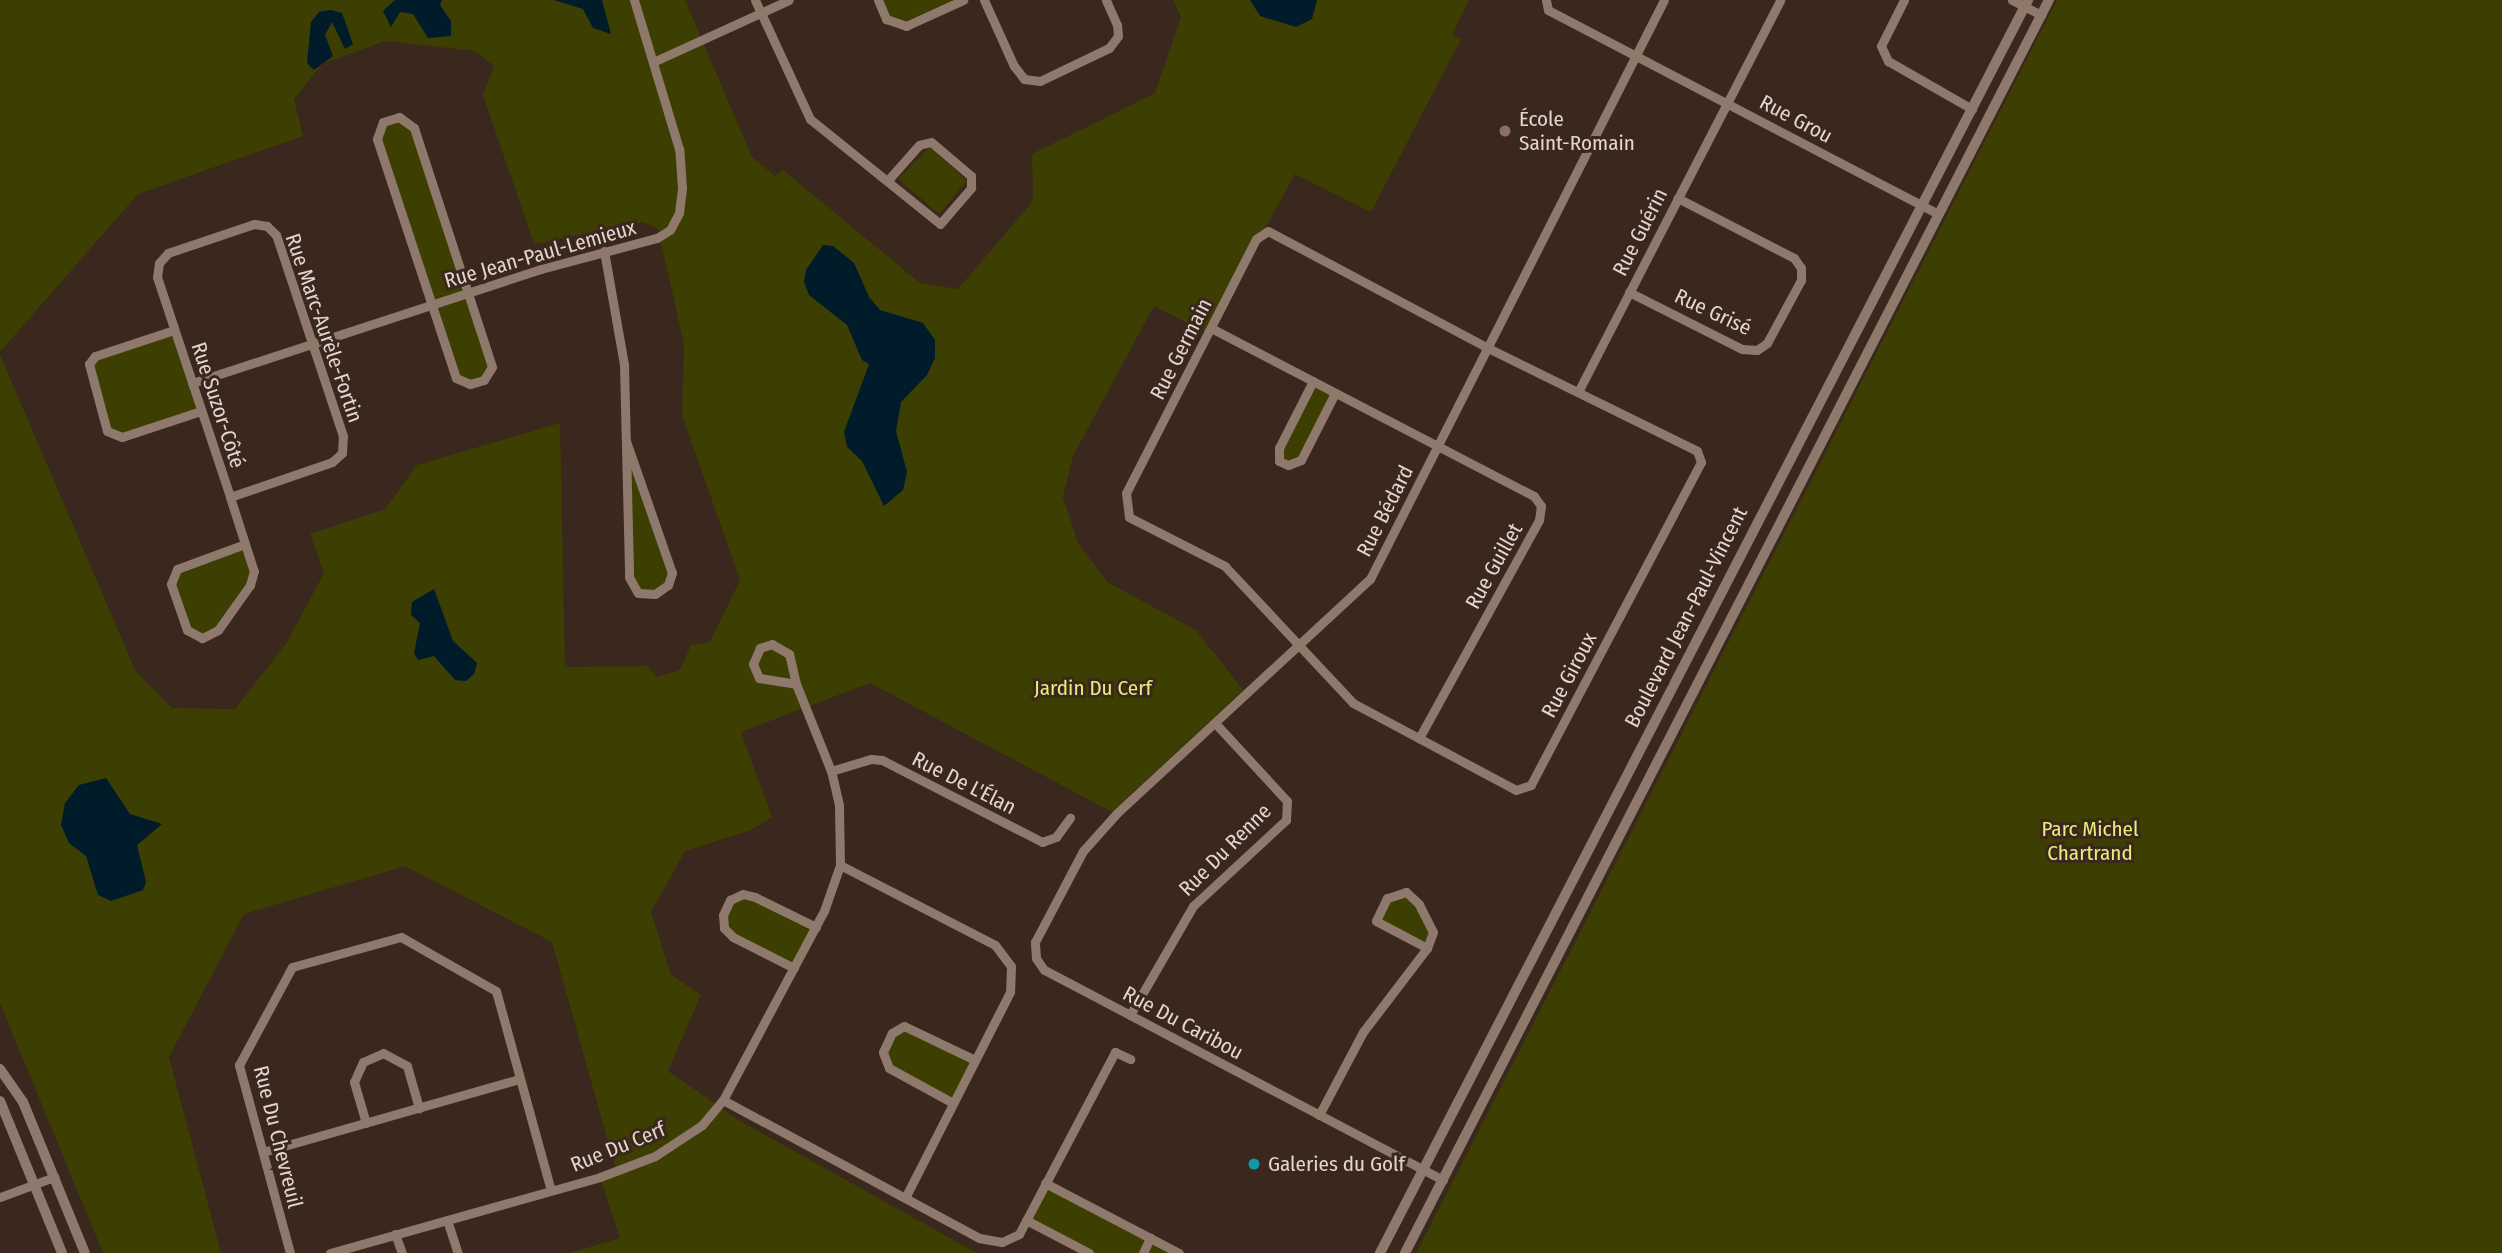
<!DOCTYPE html>
<meta charset="utf-8">
<style>
body{margin:0}
#map{position:relative;width:2502px;height:1253px;overflow:hidden;background:#3a271d;font-family:"Fira Sans Condensed",sans-serif}
div>[style]{position:absolute}
[style*='--x']{left:calc(var(--x)*1px);top:calc(var(--y)*1px);width:calc(var(--w)*1px);rotate:calc(var(--a)*1deg)}
.green>*{inset:0;background:#3d3e01}
.water>*{inset:0;background:#001b29}
.minor>*{height:9px;margin:-4.5px;padding:0 4.5px;transform-origin:4.5px;border-radius:4.5px;background:#8e796c}
.tertiary>*{height:10px;margin:-5px;padding:0 5px;transform-origin:5px;border-radius:5px;background:#8e796c}
.dots>*{width:19px;height:19px;translate:-50% -50%;box-sizing:border-box;border:4px solid #3a271d;border-radius:50%}
span{translate:-50% -50%;white-space:nowrap;text-align:center;line-height:1.15;-webkit-text-stroke:6px #3a271d;paint-order:stroke}
.poi-label{font-size:21px;color:#e2d6cf}
.left{translate:0 -50%;text-align:left}
.street-label{font-size:21px;color:#e2d6cf}
.park-label{font-size:21px;color:#e8ed7a}
</style>
<div id="map">
<div class="green">
<i style="clip-path:polygon(0 0,685px 0,752px 157px,775px 176px,783px 170px,920px 283px,958px 289px,1033px 201px,1032px 154px,1155px 93px,1181px 17px,1173px 0,1469px 0,1452px 34px,1461px 39px,1371px 212px,1295px 174px,1208px 333px,1154px 306px,1073px 456px,1063px 497px,1078px 543px,1107px 582px,1196px 630px,1243px 690px,1112px 812px,870px 683px,741px 732px,772px 817px,751px 830px,685px 851px,651px 912px,671px 975px,701px 995px,668px 1071px,740px 1121px,977px 1253px,570px 1253px,620px 1238px,600px 1177px,616px 1170px,552px 942px,405px 866px,244px 914px,169px 1057px,221px 1253px,103px 1253px,0 1003px,0 355px,136px 672px,172px 708px,235px 709px,287px 642px,324px 573px,310px 534px,385px 509px,417px 465px,560px 423px,565px 667px,647px 666px,657px 677px,680px 670px,691px 645px,710px 642px,740px 580px,682px 415px,684px 345px,658px 229px,643px 222px,534px 244px,483px 95px,494px 66px,475px 51px,385px 41px,322px 64px,294px 99px,303px 136px,138px 194px,0 352px)"></i>
<i style="clip-path:polygon(878px 0,963px 0,896px 25px)"></i>
<i style="clip-path:polygon(2057px 0,2502px 0,2502px 1253px,1416px 1253px)"></i>
<i style="clip-path:polygon(399px 117px,414px 128px,492px 367px,484px 380px,470px 384px,456px 378px,377px 139px,383px 122px)"></i>
<i style="clip-path:polygon(930px 147px,967px 181px,939px 214px,898px 179px)"></i>
<i style="clip-path:polygon(174px 330px,201px 411px,122px 437px,107px 431px,89px 364px,95px 356px)"></i>
<i style="clip-path:polygon(1313px 381px,1335px 393px,1301px 460px,1279px 461px,1279px 448px)"></i>
<i style="clip-path:polygon(626px 441px,672px 573px,668px 585px,655px 594px,638px 593px,629px 577px)"></i>
<i style="clip-path:polygon(245px 544px,254px 571px,218px 630px,202px 638px,187px 630px,172px 576px,177px 569px)"></i>
<i style="clip-path:polygon(1406px 892px,1433px 932px,1427px 948px,1376px 921px,1387px 898px)"></i>
<i style="clip-path:polygon(743px 894px,816px 927px,794px 968px,724px 928px,730px 900px)"></i>
<i style="clip-path:polygon(904px 1026px,975px 1060px,953px 1103px,889px 1068px,883px 1052px,892px 1033px)"></i>
<i style="clip-path:polygon(1045px 1183px,1179px 1253px,1089px 1253px,1026px 1221px)"></i>
</div>
<div class="water">
<i style="clip-path:polygon(395px 0,442px 0,440px 5px,451px 21px,451px 36px,428px 38px,413px 14px,400px 12px,391px 27px,383px 11px)"></i>
<i style="clip-path:polygon(554px 0,602px 0,611px 34px,593px 28px,583px 9px)"></i>
<i style="clip-path:polygon(1250px 0,1317px 0,1312px 19px,1296px 27px,1260px 16px)"></i>
<i style="clip-path:polygon(331px 10px,342px 13px,353px 44px,345px 49px,332px 22px,325px 35px,333px 56px,314px 70px,307px 63px,311px 22px,319px 12px)"></i>
<i style="clip-path:polygon(823px 245px,833px 246px,854px 263px,869px 297px,880px 310px,923px 323px,935px 340px,935px 358px,927px 375px,901px 402px,896px 431px,907px 472px,903px 490px,884px 506px,862px 461px,847px 447px,844px 432px,869px 364px,862px 360px,847px 325px,809px 295px,804px 282px,806px 270px)"></i>
<i style="clip-path:polygon(434px 589px,453px 641px,477px 663px,474px 674px,466px 681px,455px 680px,434px 656px,418px 660px,414px 653px,420px 623px,411px 615px,412px 602px)"></i>
<i style="clip-path:polygon(106px 778px,130px 814px,162px 824px,137px 845px,146px 882px,143px 890px,111px 901px,98px 895px,86px 856px,69px 843px,61px 825px,65px 803px,79px 785px)"></i>
</div>
<div class="minor">
<i style="--x:755;--y:0;--w:131;--a:65.2"></i>
<i style="--x:810;--y:119;--w:167;--a:38.9"></i>
<i style="--x:940;--y:224;--w:48;--a:-49.3"></i>
<i style="--x:971;--y:188;--w:12;--a:-90"></i>
<i style="--x:971;--y:176;--w:52;--a:-139.6"></i>
<i style="--x:931;--y:142;--w:12;--a:166"></i>
<i style="--x:919;--y:145;--w:47;--a:131.5"></i>
<i style="--x:878;--y:0;--w:21;--a:67"></i>
<i style="--x:886;--y:19;--w:21;--a:19"></i>
<i style="--x:906;--y:26;--w:63;--a:-24.5"></i>
<i style="--x:984;--y:0;--w:72;--a:65.6"></i>
<i style="--x:1014;--y:66;--w:16;--a:52"></i>
<i style="--x:1024;--y:79;--w:16;--a:7"></i>
<i style="--x:1040;--y:81;--w:76;--a:-25.6"></i>
<i style="--x:1109;--y:48;--w:15;--a:-53"></i>
<i style="--x:1118;--y:36;--w:11;--a:-95"></i>
<i style="--x:1117;--y:25;--w:27;--a:-114"></i>
<i style="--x:1546;--y:0;--w:10;--a:79"></i>
<i style="--x:1548;--y:10;--w:440;--a:27.6"></i>
<i style="--x:1904;--y:0;--w:51;--a:116.6"></i>
<i style="--x:1881;--y:46;--w:17;--a:65"></i>
<i style="--x:1888;--y:61;--w:97;--a:29.7"></i>
<i style="--x:2012;--y:0;--w:33;--a:27"></i>
<i style="--x:653;--y:62;--w:149;--a:-24.5"></i>
<i style="--x:399;--y:117;--w:19;--a:36"></i>
<i style="--x:414;--y:128;--w:251;--a:71.9"></i>
<i style="--x:492;--y:367;--w:15;--a:122"></i>
<i style="--x:484;--y:380;--w:15;--a:164"></i>
<i style="--x:470;--y:384;--w:15;--a:-157"></i>
<i style="--x:456;--y:378;--w:252;--a:-108.3"></i>
<i style="--x:377;--y:139;--w:18;--a:-71"></i>
<i style="--x:383;--y:122;--w:17;--a:-17"></i>
<i style="--x:1268;--y:231;--w:249;--a:28"></i>
<i style="--x:1488;--y:348;--w:233;--a:26.2"></i>
<i style="--x:1697;--y:451;--w:12;--a:70"></i>
<i style="--x:1701;--y:462;--w:365;--a:117.8"></i>
<i style="--x:1531;--y:785;--w:16;--a:162"></i>
<i style="--x:1516;--y:790;--w:185;--a:-151.9"></i>
<i style="--x:1353;--y:703;--w:187;--a:-133.1"></i>
<i style="--x:1225;--y:566;--w:108;--a:-153"></i>
<i style="--x:1129;--y:517;--w:24;--a:-97"></i>
<i style="--x:1126;--y:493;--w:285;--a:-62.9"></i>
<i style="--x:1256;--y:239;--w:14;--a:-34"></i>
<i style="--x:604;--y:251;--w:116;--a:80"></i>
<i style="--x:624;--y:365;--w:212;--a:88.6"></i>
<i style="--x:629;--y:577;--w:18;--a:61"></i>
<i style="--x:638;--y:593;--w:17;--a:3"></i>
<i style="--x:655;--y:594;--w:16;--a:-35"></i>
<i style="--x:668;--y:585;--w:13;--a:-72"></i>
<i style="--x:672;--y:573;--w:140;--a:-109.2"></i>
<i style="--x:1629;--y:292;--w:127;--a:26.8"></i>
<i style="--x:1742;--y:349;--w:15;--a:4"></i>
<i style="--x:1757;--y:350;--w:12;--a:-35"></i>
<i style="--x:1767;--y:343;--w:72;--a:-61.6"></i>
<i style="--x:1801;--y:280;--w:12;--a:-90"></i>
<i style="--x:1801;--y:268;--w:12;--a:-125"></i>
<i style="--x:1794;--y:258;--w:131;--a:-152.7"></i>
<i style="--x:1211;--y:328;--w:364;--a:27.5"></i>
<i style="--x:1534;--y:496;--w:12;--a:55"></i>
<i style="--x:1541;--y:506;--w:14;--a:98"></i>
<i style="--x:1539;--y:520;--w:249;--a:118.8"></i>
<i style="--x:174;--y:330;--w:83;--a:161.8"></i>
<i style="--x:95;--y:356;--w:10;--a:127"></i>
<i style="--x:89;--y:364;--w:69;--a:75"></i>
<i style="--x:107;--y:431;--w:16;--a:22"></i>
<i style="--x:122;--y:437;--w:83;--a:-18.2"></i>
<i style="--x:1313;--y:381;--w:75;--a:116.9"></i>
<i style="--x:1279;--y:448;--w:13;--a:90"></i>
<i style="--x:1279;--y:461;--w:10;--a:24"></i>
<i style="--x:1288;--y:465;--w:14;--a:-21"></i>
<i style="--x:1301;--y:460;--w:75;--a:-63.1"></i>
<i style="--x:192;--y:383;--w:367;--a:-18.1"></i>
<i style="--x:541;--y:269;--w:120;--a:-15"></i>
<i style="--x:657;--y:238;--w:15;--a:-32"></i>
<i style="--x:670;--y:230;--w:19;--a:-62"></i>
<i style="--x:679;--y:213;--w:25;--a:-83"></i>
<i style="--x:682;--y:188;--w:39;--a:-94"></i>
<i style="--x:679;--y:149;--w:156;--a:-106.8"></i>
<i style="--x:1578;--y:392;--w:441;--a:-62.7"></i>
<i style="--x:230;--y:497;--w:108;--a:-18.9"></i>
<i style="--x:332;--y:462;--w:13;--a:-42"></i>
<i style="--x:342;--y:453;--w:17;--a:-87"></i>
<i style="--x:343;--y:436;--w:212;--a:-108.4"></i>
<i style="--x:276;--y:235;--w:13;--a:-135"></i>
<i style="--x:267;--y:226;--w:13;--a:-171"></i>
<i style="--x:254;--y:224;--w:91;--a:161.4"></i>
<i style="--x:168;--y:253;--w:13;--a:132"></i>
<i style="--x:159;--y:263;--w:14;--a:98"></i>
<i style="--x:157;--y:277;--w:232;--a:71.6"></i>
<i style="--x:230;--y:497;--w:49;--a:72.3"></i>
<i style="--x:245;--y:544;--w:28;--a:72"></i>
<i style="--x:254;--y:571;--w:15;--a:106"></i>
<i style="--x:250;--y:585;--w:55;--a:125.4"></i>
<i style="--x:218;--y:630;--w:18;--a:153"></i>
<i style="--x:202;--y:638;--w:17;--a:-152"></i>
<i style="--x:187;--y:630;--w:49;--a:-109.2"></i>
<i style="--x:171;--y:584;--w:16;--a:-68"></i>
<i style="--x:177;--y:569;--w:72;--a:-20.2"></i>
<i style="--x:831;--y:771;--w:42;--a:-16.7"></i>
<i style="--x:871;--y:759;--w:11;--a:5"></i>
<i style="--x:882;--y:760;--w:180;--a:27.1"></i>
<i style="--x:1042;--y:842;--w:15;--a:-20"></i>
<i style="--x:1056;--y:837;--w:24;--a:-54"></i>
<i style="--x:840;--y:865;--w:174;--a:27.3"></i>
<i style="--x:995;--y:945;--w:26;--a:53"></i>
<i style="--x:1011;--y:966;--w:26;--a:92"></i>
<i style="--x:1010;--y:992;--w:231;--a:117"></i>
<i style="--x:794;--y:968;--w:68;--a:-153.1"></i>
<i style="--x:733;--y:937;--w:13;--a:-135"></i>
<i style="--x:724;--y:928;--w:13;--a:-94"></i>
<i style="--x:723;--y:915;--w:17;--a:-65"></i>
<i style="--x:730;--y:900;--w:14;--a:-25"></i>
<i style="--x:743;--y:894;--w:12;--a:14"></i>
<i style="--x:755;--y:897;--w:68;--a:26.2"></i>
<i style="--x:1130;--y:1015;--w:126;--a:-60"></i>
<i style="--x:1193;--y:906;--w:127;--a:-42.8"></i>
<i style="--x:1286;--y:820;--w:19;--a:-87"></i>
<i style="--x:1287;--y:801;--w:106;--a:-132.7"></i>
<i style="--x:723;--y:1100;--w:291;--a:28.3"></i>
<i style="--x:979;--y:1238;--w:23;--a:10"></i>
<i style="--x:1002;--y:1242;--w:19;--a:-25"></i>
<i style="--x:1019;--y:1234;--w:206;--a:-62.2"></i>
<i style="--x:1115;--y:1052;--w:17;--a:25"></i>
<i style="--x:953;--y:1103;--w:73;--a:-151.3"></i>
<i style="--x:889;--y:1068;--w:17;--a:-111"></i>
<i style="--x:883;--y:1052;--w:21;--a:-65"></i>
<i style="--x:892;--y:1033;--w:14;--a:-30"></i>
<i style="--x:904;--y:1026;--w:79;--a:25.6"></i>
<i style="--x:1319;--y:1115;--w:94;--a:-62.1"></i>
<i style="--x:1363;--y:1032;--w:106;--a:-52.7"></i>
<i style="--x:1427;--y:948;--w:17;--a:-69"></i>
<i style="--x:1433;--y:932;--w:31;--a:-117"></i>
<i style="--x:1419;--y:904;--w:18;--a:-137"></i>
<i style="--x:1406;--y:892;--w:20;--a:162"></i>
<i style="--x:1387;--y:898;--w:25;--a:116"></i>
<i style="--x:1376;--y:921;--w:58;--a:27.9"></i>
<i style="--x:366;--y:1123;--w:43;--a:-106.3"></i>
<i style="--x:354;--y:1082;--w:22;--a:-66"></i>
<i style="--x:363;--y:1062;--w:22;--a:-24"></i>
<i style="--x:383;--y:1053;--w:27;--a:28"></i>
<i style="--x:407;--y:1066;--w:44;--a:74.1"></i>
<i style="--x:263;--y:1152;--w:267;--a:-15.9"></i>
<i style="--x:1443;--y:1180;--w:451;--a:-152.2"></i>
<i style="--x:1044;--y:970;--w:14;--a:-124"></i>
<i style="--x:1036;--y:958;--w:16;--a:-94"></i>
<i style="--x:1035;--y:942;--w:103;--a:-62.2"></i>
<i style="--x:1083;--y:851;--w:51;--a:-48.2"></i>
<i style="--x:1117;--y:813;--w:345;--a:-42.8"></i>
<i style="--x:1370;--y:579;--w:649;--a:-63.08"></i>
<i style="--x:1045;--y:1183;--w:151;--a:27.6"></i>
<i style="--x:0;--y:1197;--w:58;--a:-20.3"></i>
<i style="--x:447;--y:1220;--w:35;--a:72"></i>
<i style="--x:1026;--y:1220;--w:71;--a:27.6"></i>
<i style="--x:395;--y:1234;--w:20;--a:70"></i>
<i style="--x:290;--y:1253;--w:195;--a:-105.2"></i>
<i style="--x:239;--y:1065;--w:111;--a:-61.6"></i>
<i style="--x:292;--y:967;--w:113;--a:-15.4"></i>
<i style="--x:401;--y:937;--w:109;--a:29.6"></i>
<i style="--x:496;--y:991;--w:206;--a:74.6"></i>
<i style="--x:330;--y:1253;--w:280;--a:-15.7"></i>
<i style="--x:600;--y:1177;--w:59;--a:-20.9"></i>
<i style="--x:655;--y:1156;--w:56;--a:-33.4"></i>
<i style="--x:702;--y:1125;--w:33;--a:-50"></i>
<i style="--x:723;--y:1100;--w:214;--a:-61.9"></i>
<i style="--x:824;--y:911;--w:49;--a:-70.8"></i>
<i style="--x:840;--y:865;--w:60;--a:-91"></i>
<i style="--x:839;--y:805;--w:35;--a:-103"></i>
<i style="--x:831;--y:771;--w:94;--a:-111.9"></i>
<i style="--x:796;--y:684;--w:31;--a:-103"></i>
<i style="--x:789;--y:654;--w:20;--a:-150"></i>
<i style="--x:772;--y:644;--w:13;--a:162"></i>
<i style="--x:760;--y:648;--w:17;--a:114"></i>
<i style="--x:753;--y:664;--w:15;--a:67"></i>
<i style="--x:759;--y:678;--w:37;--a:9"></i>
<i style="--x:1143;--y:1253;--w:17;--a:-65"></i>
</div>
<div class="tertiary">
<i style="--x:0;--y:1069;--w:40;--a:55.1"></i>
<i style="--x:23;--y:1102;--w:163;--a:67.7"></i>
<i style="--x:0;--y:1101;--w:164;--a:67.8"></i>
<i style="--x:1380;--y:1253;--w:1411;--a:-62.65"></i>
<i style="--x:1405;--y:1253;--w:1409;--a:-62.8"></i>
</div>
<div class="dots">
<i style="left:1505px;top:131px;background:#8d6e63"></i>
<i style="left:1254px;top:1164px;background:#0f9aa8"></i>
</div>
<div class="poi-label">
<span class="left" style="left:1519px;top:131px">École<br>Saint-Romain</span>
<span class="left" style="left:1268px;top:1164px">Galeries du Golf</span>
</div>
<div class="street-label">
<span style="left:1796px;top:119px;rotate:28deg">Rue Grou</span>
<span style="left:1640px;top:232px;rotate:-63deg">Rue Guérin</span>
<span style="left:540px;top:254px;rotate:-16deg">Rue Jean-Paul-Lemieux</span>
<span style="left:1713px;top:312px;rotate:25deg">Rue Grisé</span>
<span style="left:324px;top:328px;rotate:71deg">Rue Marc-Aurèle-Fortin</span>
<span style="left:1181px;top:349px;rotate:-63deg">Rue Germain</span>
<span style="left:218px;top:405px;rotate:72deg">Rue Suzor-Côté</span>
<span style="left:1385px;top:511px;rotate:-63deg">Rue Bédard</span>
<span style="left:1494px;top:566px;rotate:-61deg">Rue Guillet</span>
<span style="left:1686px;top:617px;rotate:-63deg">Boulevard Jean-Paul-Vincent</span>
<span style="left:1569px;top:675px;rotate:-62deg">Rue Giroux</span>
<span style="left:964px;top:783px;rotate:27deg">Rue De L'Élan</span>
<span style="left:1225px;top:850px;rotate:-45deg">Rue Du Renne</span>
<span style="left:1183px;top:1023px;rotate:28deg">Rue Du Caribou</span>
<span style="left:278px;top:1137px;rotate:76deg">Rue Du Chevreuil</span>
<span style="left:618px;top:1147px;rotate:-22deg">Rue Du Cerf</span>
</div>
<div class="park-label">
<span style="left:1093px;top:688px">Jardin Du Cerf</span>
<span style="left:2090px;top:841px">Parc Michel<br>Chartrand</span>
</div>
</div>
